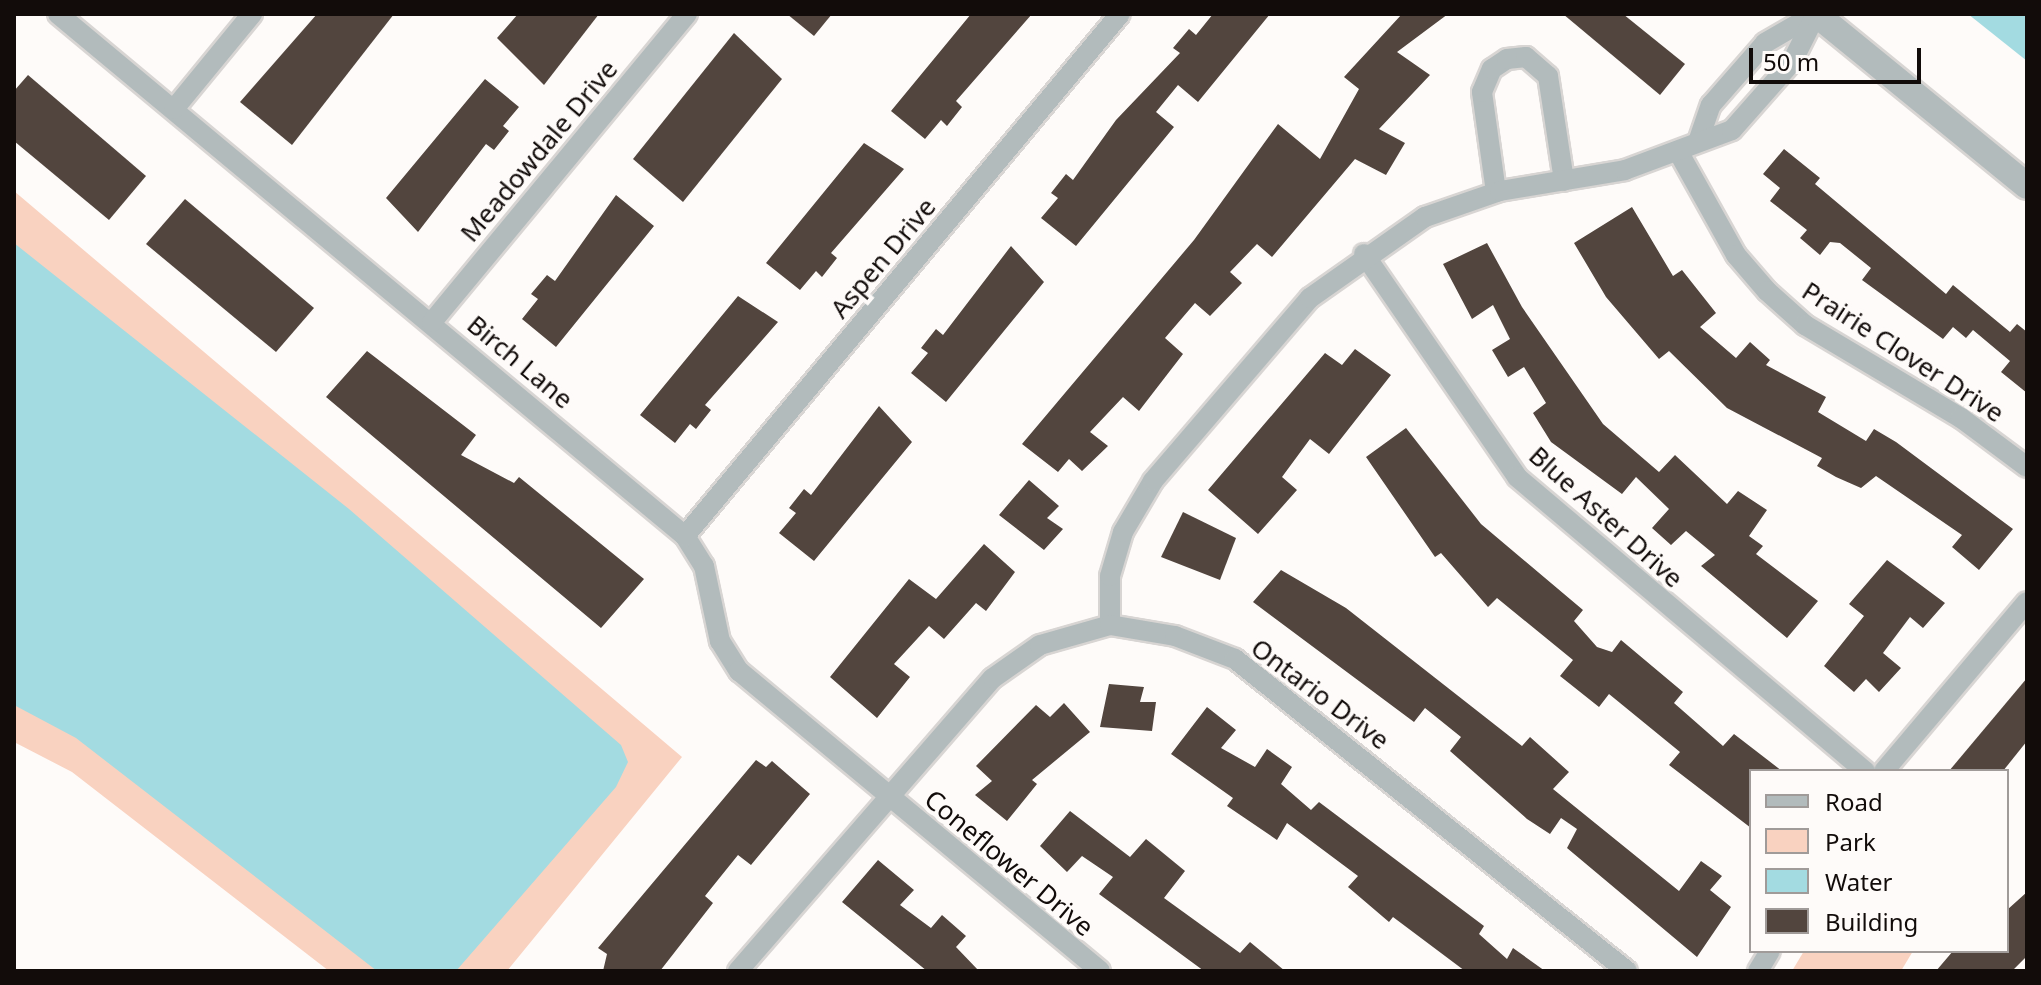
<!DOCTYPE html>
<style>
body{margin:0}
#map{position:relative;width:2041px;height:985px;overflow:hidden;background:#fefbf9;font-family:"Noto Sans",sans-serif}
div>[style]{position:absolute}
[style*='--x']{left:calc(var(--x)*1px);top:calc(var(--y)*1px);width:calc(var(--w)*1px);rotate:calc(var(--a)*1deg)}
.green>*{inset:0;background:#f9d2c0}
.water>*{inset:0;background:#a3dbe1}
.building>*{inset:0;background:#52453e}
.roads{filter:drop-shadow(2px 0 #d8d5d3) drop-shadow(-2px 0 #d8d5d3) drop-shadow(0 2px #d8d5d3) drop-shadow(0 -2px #d8d5d3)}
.minor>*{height:20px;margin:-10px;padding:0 10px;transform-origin:10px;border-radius:10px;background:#b2bbbc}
.tertiary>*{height:26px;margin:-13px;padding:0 13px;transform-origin:13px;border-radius:13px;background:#b2bbbc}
span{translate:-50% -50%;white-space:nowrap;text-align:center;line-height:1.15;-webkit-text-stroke:8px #fefbf9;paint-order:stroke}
.street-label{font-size:26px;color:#120c0a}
.frame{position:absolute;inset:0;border:16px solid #120c0a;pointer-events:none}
.legend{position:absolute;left:1749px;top:769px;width:260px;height:184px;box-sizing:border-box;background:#fefbf9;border:2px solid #a09b99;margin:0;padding:10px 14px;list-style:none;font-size:24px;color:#120c0a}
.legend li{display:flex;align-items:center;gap:16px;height:40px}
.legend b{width:40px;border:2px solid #a09b99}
.scale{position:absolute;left:1749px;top:48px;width:172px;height:36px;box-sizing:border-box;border:4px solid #120c0a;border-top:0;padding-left:10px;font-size:24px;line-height:28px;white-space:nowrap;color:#120c0a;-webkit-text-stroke:6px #fefbf9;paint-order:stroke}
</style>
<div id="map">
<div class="green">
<i style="clip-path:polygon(14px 191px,682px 757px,507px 971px,329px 971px,72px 772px,14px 742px)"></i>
<i style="clip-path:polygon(1804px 951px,1913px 951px,1901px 971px,1792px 971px)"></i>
</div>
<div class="water">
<i style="clip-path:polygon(1968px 14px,2027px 14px,2027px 61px)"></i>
<i style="clip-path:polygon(14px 243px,349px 509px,621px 745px,628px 762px,616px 787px,456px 971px,377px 971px,76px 738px,14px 705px)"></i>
</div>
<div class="building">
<i style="clip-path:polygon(317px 14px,394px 14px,292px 145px,240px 102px)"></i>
<i style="clip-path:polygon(518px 14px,599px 14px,544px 85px,497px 38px)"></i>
<i style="clip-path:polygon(787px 14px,832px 14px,814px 36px)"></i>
<i style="clip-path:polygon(971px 14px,1032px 14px,956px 101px,962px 107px,947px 126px,941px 120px,925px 139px,891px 111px)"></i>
<i style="clip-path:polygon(1213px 14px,1270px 14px,1198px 102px,1178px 85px,1156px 112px,1174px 127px,1076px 246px,1041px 218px,1058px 198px,1051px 193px,1066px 174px,1073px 180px,1116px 120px,1180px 53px,1173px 48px,1189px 29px,1196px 35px)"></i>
<i style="clip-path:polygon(1402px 14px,1448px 14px,1397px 52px,1430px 75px,1379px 129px,1405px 143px,1386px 175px,1355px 159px,1272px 257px,1257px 244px,1230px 272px,1242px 283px,1210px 316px,1195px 303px,1165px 338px,1183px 354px,1139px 411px,1123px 397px,1090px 432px,1108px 446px,1082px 471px,1069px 459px,1058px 472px,1022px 444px,1194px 240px,1278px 124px,1320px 159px,1359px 89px,1344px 77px)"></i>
<i style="clip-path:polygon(1563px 14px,1623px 14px,1685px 64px,1660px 95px)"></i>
<i style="clip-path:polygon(734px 33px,782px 79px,683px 202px,633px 159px)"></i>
<i style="clip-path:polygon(28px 75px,146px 176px,109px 220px,14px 141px,14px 91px)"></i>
<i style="clip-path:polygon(485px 79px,519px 107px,503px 126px,509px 131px,494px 150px,486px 144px,418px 232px,386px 198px)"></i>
<i style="clip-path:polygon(864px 143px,904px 169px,831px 253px,837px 258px,822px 277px,816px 271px,800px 290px,766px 263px)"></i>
<i style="clip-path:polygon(1784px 149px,1820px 178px,1815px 184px,1946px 294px,1953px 285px,2010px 332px,2017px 324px,2027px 332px,2027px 393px,2001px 372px,2010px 361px,1973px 330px,1966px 338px,1953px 327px,1943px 339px,1862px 280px,1871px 268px,1840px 243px,1830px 242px,1820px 255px,1800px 238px,1807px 230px,1770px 201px,1780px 188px,1763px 174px)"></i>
<i style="clip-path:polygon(616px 195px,654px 226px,556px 347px,522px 319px,538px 299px,531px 294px,547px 275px,555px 281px)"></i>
<i style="clip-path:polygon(185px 199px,314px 308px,276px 352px,146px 244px)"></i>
<i style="clip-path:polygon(1632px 207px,1673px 276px,1682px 270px,1716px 313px,1700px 327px,1736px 358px,1750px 342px,1770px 360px,1766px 365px,1826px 397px,1818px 412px,1866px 441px,1874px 429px,1896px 442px,2013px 529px,1979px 570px,1952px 547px,1962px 535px,1876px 476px,1861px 488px,1836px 477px,1817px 466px,1822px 458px,1727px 408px,1669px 351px,1659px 359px,1606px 297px,1574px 243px)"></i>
<i style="clip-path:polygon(1487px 243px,1522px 307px,1603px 424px,1659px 472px,1675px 455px,1727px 504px,1738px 491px,1767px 510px,1749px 536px,1763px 546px,1756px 554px,1818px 601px,1787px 638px,1701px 566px,1715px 555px,1686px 531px,1671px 545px,1652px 528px,1669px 509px,1636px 477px,1622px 494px,1551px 442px,1533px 413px,1546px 403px,1524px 367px,1508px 377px,1492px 350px,1510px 339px,1493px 305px,1472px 319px,1443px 264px)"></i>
<i style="clip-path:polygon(1011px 246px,1044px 282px,946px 402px,911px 373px,928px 353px,921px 348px,936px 329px,943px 335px)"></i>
<i style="clip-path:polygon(738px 296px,778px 322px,705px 405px,711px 410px,696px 429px,690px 424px,675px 443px,640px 415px)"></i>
<i style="clip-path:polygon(1355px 349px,1391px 375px,1329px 454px,1310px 439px,1282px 477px,1297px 490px,1258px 534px,1208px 490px,1325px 353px,1342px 365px)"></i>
<i style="clip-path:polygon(367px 351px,476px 435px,461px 455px,514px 483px,519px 477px,644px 579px,601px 628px,326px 397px)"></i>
<i style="clip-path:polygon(879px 406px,912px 442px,814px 561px,779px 533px,796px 513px,789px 508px,804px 489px,811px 495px)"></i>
<i style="clip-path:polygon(1406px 428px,1481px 524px,1583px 610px,1574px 621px,1597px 647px,1612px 652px,1621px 640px,1683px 692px,1674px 703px,1723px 746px,1734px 734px,1782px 771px,1751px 771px,1751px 828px,1669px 765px,1680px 752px,1609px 694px,1599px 707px,1560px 676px,1573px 660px,1497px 598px,1488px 607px,1441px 553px,1435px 557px,1366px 457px)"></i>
<i style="clip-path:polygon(1029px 480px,1059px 506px,1047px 518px,1063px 529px,1044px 550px,999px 515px)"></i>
<i style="clip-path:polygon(1183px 512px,1236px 538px,1220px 580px,1161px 557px)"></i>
<i style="clip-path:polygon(984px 544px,1015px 572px,986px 611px,976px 603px,944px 639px,929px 626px,894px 664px,910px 677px,877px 718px,830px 677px,909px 579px,936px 599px)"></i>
<i style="clip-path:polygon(1887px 560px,1945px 603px,1923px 628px,1910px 617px,1883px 653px,1901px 668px,1879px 692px,1866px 679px,1854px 692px,1824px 666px,1864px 616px,1849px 604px)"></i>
<i style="clip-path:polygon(1281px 570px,1346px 608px,1522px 746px,1530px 737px,1569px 772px,1553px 789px,1679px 891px,1701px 861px,1722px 876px,1710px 890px,1731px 907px,1697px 957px,1567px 848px,1577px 829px,1561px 818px,1550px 834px,1527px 819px,1450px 751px,1461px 737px,1425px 708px,1414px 722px,1253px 602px)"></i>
<i style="clip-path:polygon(2027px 678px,2027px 741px,2003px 771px,1949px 771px)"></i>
<i style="clip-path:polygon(1109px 684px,1144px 687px,1140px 702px,1156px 702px,1152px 731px,1100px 727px)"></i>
<i style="clip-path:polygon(1064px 703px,1090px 732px,1032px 780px,1037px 784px,1007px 821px,975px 795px,992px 781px,976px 766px,1036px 705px,1050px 717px)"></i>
<i style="clip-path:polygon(1207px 707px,1236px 730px,1221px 748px,1255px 767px,1267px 749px,1292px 767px,1281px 784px,1311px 810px,1319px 802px,1484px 926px,1479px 934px,1507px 959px,1513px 948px,1545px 971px,1465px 971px,1393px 917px,1389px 922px,1348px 887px,1358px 876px,1287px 823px,1277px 840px,1227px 806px,1233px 798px,1171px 754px)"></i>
<i style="clip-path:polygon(756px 760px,766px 767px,772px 761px,810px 794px,751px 865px,738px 855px,705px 896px,713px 903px,660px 971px,603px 971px,607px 954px,598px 948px)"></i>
<i style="clip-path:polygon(1070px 811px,1130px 857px,1146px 839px,1185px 871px,1164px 898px,1240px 953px,1250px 942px,1285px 971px,1204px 971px,1099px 894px,1113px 877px,1082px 856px,1067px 872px,1040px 846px)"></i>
<i style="clip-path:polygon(878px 860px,914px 890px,900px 905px,931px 928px,942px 915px,966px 936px,956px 947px,979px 971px,927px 971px,842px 902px)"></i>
<i style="clip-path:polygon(2027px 892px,2027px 956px,2012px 971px,1936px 971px,1953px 951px,2007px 951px,2007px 910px)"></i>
</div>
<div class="roads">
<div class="minor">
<i style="--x:58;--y:14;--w:816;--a:39.78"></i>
<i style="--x:685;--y:536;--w:36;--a:58"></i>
<i style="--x:704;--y:566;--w:77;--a:78"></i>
<i style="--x:720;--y:641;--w:36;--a:58"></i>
<i style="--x:739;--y:671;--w:469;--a:39.7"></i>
<i style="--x:174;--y:109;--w:123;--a:-50.6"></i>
<i style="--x:1699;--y:139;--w:36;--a:-71"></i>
<i style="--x:1711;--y:105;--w:82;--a:-48.9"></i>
<i style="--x:1765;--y:43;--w:58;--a:-30.1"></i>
<i style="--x:1679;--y:153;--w:117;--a:60.8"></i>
<i style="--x:1736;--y:255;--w:48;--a:49.3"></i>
<i style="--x:1767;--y:291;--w:51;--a:41.8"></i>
<i style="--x:1805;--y:325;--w:182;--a:30.8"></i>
<i style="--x:1961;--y:418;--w:82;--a:36.6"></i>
<i style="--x:1496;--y:192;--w:101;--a:-98"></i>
<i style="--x:1482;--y:92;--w:25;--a:-67"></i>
<i style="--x:1492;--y:69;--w:18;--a:-34"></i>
<i style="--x:1507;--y:59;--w:19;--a:-6"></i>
<i style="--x:1526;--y:57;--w:29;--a:41"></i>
<i style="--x:1548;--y:76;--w:106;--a:81.3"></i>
<i style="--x:1364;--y:254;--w:270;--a:55.5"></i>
<i style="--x:1517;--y:477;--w:456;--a:40.2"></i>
<i style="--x:432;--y:322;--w:400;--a:-50.4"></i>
<i style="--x:685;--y:536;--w:679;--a:-50.19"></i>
<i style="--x:1110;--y:625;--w:49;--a:-90"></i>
<i style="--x:1110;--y:576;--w:46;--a:-73.5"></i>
<i style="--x:1123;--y:532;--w:59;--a:-59.5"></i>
<i style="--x:1153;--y:481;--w:241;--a:-49.4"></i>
<i style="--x:1310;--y:298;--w:141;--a:-35.2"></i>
<i style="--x:1425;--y:217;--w:79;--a:-19.1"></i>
<i style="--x:1500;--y:191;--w:127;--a:-9.5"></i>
<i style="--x:1625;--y:170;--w:114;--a:-20.5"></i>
<i style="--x:1732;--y:130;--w:91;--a:-48.6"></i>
<i style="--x:1792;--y:62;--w:54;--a:-63.4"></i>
<i style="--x:1884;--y:771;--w:221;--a:-49.8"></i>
<i style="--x:738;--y:971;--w:388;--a:-49"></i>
<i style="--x:993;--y:678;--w:57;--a:-35.1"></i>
<i style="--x:1040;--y:645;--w:73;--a:-15.9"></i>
<i style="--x:1110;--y:625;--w:66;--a:9.6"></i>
<i style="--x:1175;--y:636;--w:64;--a:21"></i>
<i style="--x:1235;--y:659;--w:501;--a:38.52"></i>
<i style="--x:1758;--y:971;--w:23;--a:-59"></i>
</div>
<div class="tertiary">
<i style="--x:1816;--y:14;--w:272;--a:39.2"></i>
</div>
</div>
<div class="street-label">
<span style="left:539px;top:151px;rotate:-50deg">Meadowdale Drive</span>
<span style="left:883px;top:258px;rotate:-50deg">Aspen Drive</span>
<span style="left:1903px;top:352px;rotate:33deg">Prairie Clover Drive</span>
<span style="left:520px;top:362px;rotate:40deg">Birch Lane</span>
<span style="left:1606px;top:517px;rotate:42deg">Blue Aster Drive</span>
<span style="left:1320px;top:694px;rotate:37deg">Ontario Drive</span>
<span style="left:1009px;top:863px;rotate:40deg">Coneflower Drive</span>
</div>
<div class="frame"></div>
<ul class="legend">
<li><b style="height:10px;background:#b2bbbc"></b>Road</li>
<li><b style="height:22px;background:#f9d2c0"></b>Park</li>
<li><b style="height:22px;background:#a3dbe1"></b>Water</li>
<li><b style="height:22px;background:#52453e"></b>Building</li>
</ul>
<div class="scale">50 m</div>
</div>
